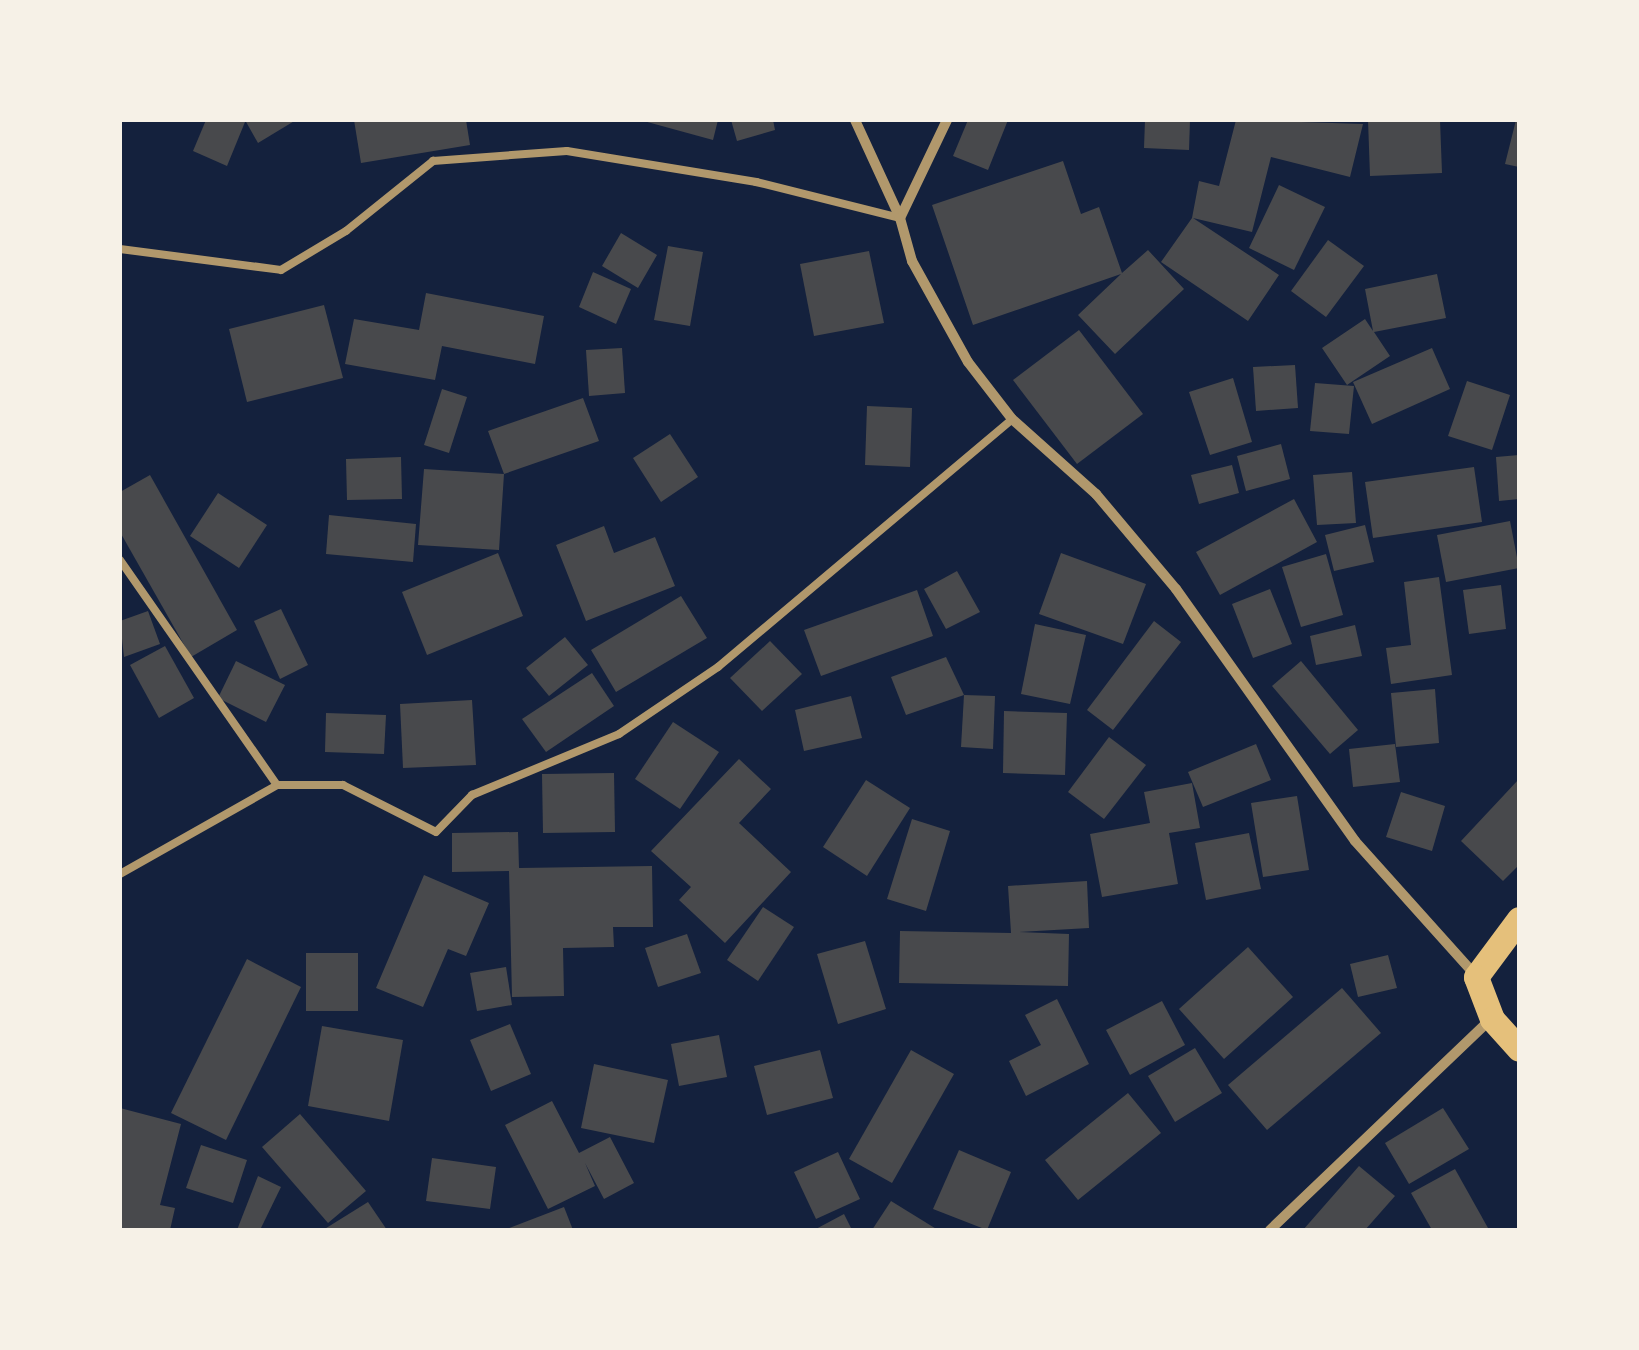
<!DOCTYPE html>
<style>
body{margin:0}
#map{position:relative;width:1639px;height:1350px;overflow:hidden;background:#14213d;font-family:"Fira Sans",sans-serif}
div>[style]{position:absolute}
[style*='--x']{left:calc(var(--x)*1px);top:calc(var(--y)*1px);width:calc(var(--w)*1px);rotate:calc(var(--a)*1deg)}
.building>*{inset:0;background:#48494c}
.service>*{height:8px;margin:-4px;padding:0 4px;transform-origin:4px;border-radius:4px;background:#b1986c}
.minor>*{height:10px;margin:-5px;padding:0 5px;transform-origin:5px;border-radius:5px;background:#b1986c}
.primary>*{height:25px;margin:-12.5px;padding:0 12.5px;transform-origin:12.5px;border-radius:12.5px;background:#e5c07b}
span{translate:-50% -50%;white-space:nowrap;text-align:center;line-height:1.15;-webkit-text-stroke:10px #f6f1e7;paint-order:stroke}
.frame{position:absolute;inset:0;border:122px solid #f6f1e7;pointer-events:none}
</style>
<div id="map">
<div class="building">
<i style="clip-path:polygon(206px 120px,245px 122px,227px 166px,193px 151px)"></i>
<i style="clip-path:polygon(245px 120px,296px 120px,258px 143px)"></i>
<i style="clip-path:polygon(354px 120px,466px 120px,470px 145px,361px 163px)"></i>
<i style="clip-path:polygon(640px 120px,718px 120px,713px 140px)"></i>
<i style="clip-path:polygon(731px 120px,773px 120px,775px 130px,737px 141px)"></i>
<i style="clip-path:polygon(968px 120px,1008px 120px,988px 170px,953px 156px)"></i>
<i style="clip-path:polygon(1145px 120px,1190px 120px,1189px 150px,1144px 148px)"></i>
<i style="clip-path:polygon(1236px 120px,1363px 124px,1350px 177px,1271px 157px,1252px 232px,1193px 218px,1279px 275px,1248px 321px,1161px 262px,1192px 218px,1199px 181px,1219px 186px)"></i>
<i style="clip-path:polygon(1368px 120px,1440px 120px,1442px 173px,1370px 176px)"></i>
<i style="clip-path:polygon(1516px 120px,1519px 120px,1519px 167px,1505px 164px)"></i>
<i style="clip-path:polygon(1063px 161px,1081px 214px,1099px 207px,1122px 273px,1148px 250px,1184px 289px,1115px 354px,1078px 315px,1121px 274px,973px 325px,932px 205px)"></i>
<i style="clip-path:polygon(1279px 185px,1325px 207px,1294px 270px,1249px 248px)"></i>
<i style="clip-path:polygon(621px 233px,657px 255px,638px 288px,602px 266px)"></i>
<i style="clip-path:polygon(1328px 240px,1364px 266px,1326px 317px,1291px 291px)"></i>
<i style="clip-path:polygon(668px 246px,703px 252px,690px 326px,654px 320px)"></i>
<i style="clip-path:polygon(869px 251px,884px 323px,814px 336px,800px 264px)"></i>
<i style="clip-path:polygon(593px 272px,631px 289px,616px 324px,579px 307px)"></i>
<i style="clip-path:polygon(1437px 274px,1446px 318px,1374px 332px,1390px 356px,1347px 385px,1322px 348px,1365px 319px,1373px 331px,1365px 289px)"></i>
<i style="clip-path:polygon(426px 293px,544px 316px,535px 364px,442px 346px,435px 380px,345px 364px,354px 319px,419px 330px)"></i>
<i style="clip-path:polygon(324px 305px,343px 378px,247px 402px,229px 329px)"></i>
<i style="clip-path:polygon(1079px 330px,1143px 414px,1077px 464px,1013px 380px)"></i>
<i style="clip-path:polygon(622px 348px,625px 393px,589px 396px,586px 350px)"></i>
<i style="clip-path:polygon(1432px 348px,1450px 389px,1372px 424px,1353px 382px)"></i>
<i style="clip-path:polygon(1295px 365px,1298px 408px,1256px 411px,1253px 367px)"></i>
<i style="clip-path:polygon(1233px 378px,1252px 442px,1210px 455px,1189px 392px)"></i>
<i style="clip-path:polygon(1467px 381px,1510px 395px,1492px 450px,1448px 436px)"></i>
<i style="clip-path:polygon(1315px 383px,1354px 386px,1349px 434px,1310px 431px)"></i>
<i style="clip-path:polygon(442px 389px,467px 397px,449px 453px,424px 445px)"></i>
<i style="clip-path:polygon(583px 398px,599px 441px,504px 474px,499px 550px,418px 545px,424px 469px,504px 474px,488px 431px)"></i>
<i style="clip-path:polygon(867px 406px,912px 408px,910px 467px,865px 465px)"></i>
<i style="clip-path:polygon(670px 434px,698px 477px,661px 502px,633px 458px)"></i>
<i style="clip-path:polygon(1281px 444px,1290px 479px,1246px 491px,1237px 456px)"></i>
<i style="clip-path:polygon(1519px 455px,1519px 499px,1499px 501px,1496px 457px)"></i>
<i style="clip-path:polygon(401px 457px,402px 499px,347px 500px,346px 459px)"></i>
<i style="clip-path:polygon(1232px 465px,1239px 493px,1199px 504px,1191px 475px)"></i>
<i style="clip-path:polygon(1474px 467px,1482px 522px,1373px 538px,1365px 482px)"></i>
<i style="clip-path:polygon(1352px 472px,1356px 523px,1317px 525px,1313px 475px)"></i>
<i style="clip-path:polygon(150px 475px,237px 630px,191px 657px,120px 532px,120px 492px)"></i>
<i style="clip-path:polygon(218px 493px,267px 525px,239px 568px,190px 536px)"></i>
<i style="clip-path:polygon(1294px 499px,1317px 542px,1220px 595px,1196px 552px)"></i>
<i style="clip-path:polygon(329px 515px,416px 524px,413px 562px,326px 554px)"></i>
<i style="clip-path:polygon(1510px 521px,1519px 568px,1446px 582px,1437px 535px)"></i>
<i style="clip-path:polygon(1365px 525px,1374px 562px,1334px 571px,1325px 535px)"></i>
<i style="clip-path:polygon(604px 526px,614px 553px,655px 537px,675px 586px,586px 621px,556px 545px)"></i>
<i style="clip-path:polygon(498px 553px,523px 616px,427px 655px,402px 592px)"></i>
<i style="clip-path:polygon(1061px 553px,1146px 584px,1123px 644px,1039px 614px)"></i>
<i style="clip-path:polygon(1326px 554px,1343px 615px,1301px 627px,1282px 567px)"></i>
<i style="clip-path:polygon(957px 571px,980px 612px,946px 629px,924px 589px)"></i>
<i style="clip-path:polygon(1439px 577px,1452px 675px,1391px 684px,1386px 648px,1411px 645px,1404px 582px)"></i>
<i style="clip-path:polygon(1501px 585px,1506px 629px,1469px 634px,1463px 590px)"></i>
<i style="clip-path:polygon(1270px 589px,1292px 644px,1253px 658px,1232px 604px)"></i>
<i style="clip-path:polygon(917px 590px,933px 636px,821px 676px,804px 630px)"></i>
<i style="clip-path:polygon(681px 596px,707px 638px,616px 692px,591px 650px)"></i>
<i style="clip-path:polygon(281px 609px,308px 665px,280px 679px,254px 621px)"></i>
<i style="clip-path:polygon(148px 611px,160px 644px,124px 657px,120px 621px)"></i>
<i style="clip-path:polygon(1154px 621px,1181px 642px,1113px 730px,1087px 710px)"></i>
<i style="clip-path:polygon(1035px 624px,1086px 635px,1070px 704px,1021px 694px)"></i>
<i style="clip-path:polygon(1355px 625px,1362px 656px,1316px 665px,1310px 636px)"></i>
<i style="clip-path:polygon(565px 637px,588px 665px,549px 696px,526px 668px)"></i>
<i style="clip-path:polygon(770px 641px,802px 674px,762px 711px,730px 678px)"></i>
<i style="clip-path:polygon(165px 646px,194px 698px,159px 718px,130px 665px)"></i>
<i style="clip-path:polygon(946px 657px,964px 695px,906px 715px,891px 677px)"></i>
<i style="clip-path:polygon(236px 661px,285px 685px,266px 722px,218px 698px)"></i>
<i style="clip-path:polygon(1301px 661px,1358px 730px,1330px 754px,1272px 686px)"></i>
<i style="clip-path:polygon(592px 673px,614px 706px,546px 752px,522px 719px)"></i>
<i style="clip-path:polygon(1435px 689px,1439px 743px,1396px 747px,1391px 693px)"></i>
<i style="clip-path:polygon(964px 695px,995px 696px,993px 749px,961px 747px)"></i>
<i style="clip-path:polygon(851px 696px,862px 738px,804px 751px,795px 710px)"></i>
<i style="clip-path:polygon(472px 700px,476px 765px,403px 768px,400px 704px)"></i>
<i style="clip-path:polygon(1004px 711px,1067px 713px,1065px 775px,1003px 773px)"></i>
<i style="clip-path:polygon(326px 713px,386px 715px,384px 754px,325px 752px)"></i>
<i style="clip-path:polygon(673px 722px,719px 752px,680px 809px,635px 779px)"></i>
<i style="clip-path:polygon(1109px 737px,1146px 765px,1104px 819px,1068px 792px)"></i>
<i style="clip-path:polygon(1256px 744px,1271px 780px,1203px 807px,1188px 772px)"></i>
<i style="clip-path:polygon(1395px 744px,1400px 782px,1353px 787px,1349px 749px)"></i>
<i style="clip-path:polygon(739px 759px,771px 789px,739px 823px,791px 872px,725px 943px,679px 900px,691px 887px,651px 851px)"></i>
<i style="clip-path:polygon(614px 773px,615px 832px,543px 833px,542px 774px)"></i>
<i style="clip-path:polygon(1519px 779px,1519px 865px,1503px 881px,1461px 841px)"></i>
<i style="clip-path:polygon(866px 780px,910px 808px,867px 876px,823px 847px)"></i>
<i style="clip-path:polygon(1192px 783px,1200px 828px,1169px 833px,1178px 884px,1102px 897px,1090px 834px,1150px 823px,1144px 792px)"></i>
<i style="clip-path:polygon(1401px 792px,1445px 806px,1432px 851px,1386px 837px)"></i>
<i style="clip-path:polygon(1297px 796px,1309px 870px,1263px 877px,1251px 803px)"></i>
<i style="clip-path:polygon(912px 819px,950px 831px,926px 911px,887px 899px)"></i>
<i style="clip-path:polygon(518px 832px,519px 868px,652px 866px,653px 927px,613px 927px,614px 947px,563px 948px,564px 996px,512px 997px,509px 871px,452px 872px,452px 833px)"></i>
<i style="clip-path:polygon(1249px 833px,1261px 889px,1206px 900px,1195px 843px)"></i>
<i style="clip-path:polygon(424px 875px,489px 903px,466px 956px,448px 949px,423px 1007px,376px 988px)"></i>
<i style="clip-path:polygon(1087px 881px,1089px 928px,1019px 932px,1069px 934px,1068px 986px,899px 983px,900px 931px,1011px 933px,1008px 886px)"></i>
<i style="clip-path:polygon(763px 907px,794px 927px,758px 981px,727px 960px)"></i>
<i style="clip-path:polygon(687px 934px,701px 973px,658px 987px,645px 948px)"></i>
<i style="clip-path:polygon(865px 941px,886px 1009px,838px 1024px,817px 954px)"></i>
<i style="clip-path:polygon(1248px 947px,1293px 997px,1224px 1059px,1179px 1009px)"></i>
<i style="clip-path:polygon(306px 953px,358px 953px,358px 1011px,306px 1011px)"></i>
<i style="clip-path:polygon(1388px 955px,1397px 988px,1358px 997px,1350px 964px)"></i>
<i style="clip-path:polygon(247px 959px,301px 987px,226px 1140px,171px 1113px)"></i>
<i style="clip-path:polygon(506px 967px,512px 1005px,477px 1011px,470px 973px)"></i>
<i style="clip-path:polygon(1342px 988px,1381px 1033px,1267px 1130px,1228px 1085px)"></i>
<i style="clip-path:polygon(1057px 999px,1089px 1064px,1026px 1096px,1009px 1061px,1041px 1045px,1025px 1015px)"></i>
<i style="clip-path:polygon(1162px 1001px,1185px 1045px,1130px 1075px,1106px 1030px)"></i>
<i style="clip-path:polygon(510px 1024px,531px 1074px,491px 1091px,470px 1040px)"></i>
<i style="clip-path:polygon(322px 1026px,403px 1040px,389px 1121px,308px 1106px)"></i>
<i style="clip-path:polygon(719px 1035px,727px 1077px,679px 1086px,671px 1044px)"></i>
<i style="clip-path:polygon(1195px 1048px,1222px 1093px,1175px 1122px,1148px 1076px)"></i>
<i style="clip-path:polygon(820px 1050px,833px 1098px,767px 1115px,754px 1066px)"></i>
<i style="clip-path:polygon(911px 1050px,954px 1074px,892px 1183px,849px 1159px)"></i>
<i style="clip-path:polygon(594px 1064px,668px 1080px,654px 1143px,581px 1128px)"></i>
<i style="clip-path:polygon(1128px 1093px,1161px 1133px,1078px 1200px,1045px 1160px)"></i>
<i style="clip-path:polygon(552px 1101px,579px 1153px,610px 1137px,634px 1183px,604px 1199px,585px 1163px,595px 1186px,548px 1209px,505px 1125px)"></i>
<i style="clip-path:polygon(120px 1108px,181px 1124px,160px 1205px,175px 1208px,170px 1230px,120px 1230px)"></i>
<i style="clip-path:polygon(1443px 1108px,1469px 1149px,1409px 1184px,1385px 1143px)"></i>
<i style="clip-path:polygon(300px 1114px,366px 1191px,328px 1223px,262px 1147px)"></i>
<i style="clip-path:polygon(201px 1145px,247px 1160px,233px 1203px,186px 1188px)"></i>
<i style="clip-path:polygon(959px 1150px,1011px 1172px,987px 1230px,933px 1209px)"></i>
<i style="clip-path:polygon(838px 1152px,860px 1199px,816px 1219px,794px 1172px)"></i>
<i style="clip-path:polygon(432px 1158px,496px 1167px,490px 1209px,426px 1201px)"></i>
<i style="clip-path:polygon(1359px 1166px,1395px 1196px,1365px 1230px,1303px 1230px)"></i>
<i style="clip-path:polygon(1455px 1169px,1488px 1228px,1484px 1230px,1432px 1230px,1411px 1193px)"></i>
<i style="clip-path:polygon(258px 1176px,281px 1187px,260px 1230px,237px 1230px)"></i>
<i style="clip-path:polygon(891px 1201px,938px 1230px,872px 1230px)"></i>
<i style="clip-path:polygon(368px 1202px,387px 1230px,323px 1230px)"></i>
<i style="clip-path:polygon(564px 1207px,573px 1230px,504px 1230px)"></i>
<i style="clip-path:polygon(844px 1214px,852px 1230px,814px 1230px)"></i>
</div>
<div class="service">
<i style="--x:120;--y:249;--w:162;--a:7.4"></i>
<i style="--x:281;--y:270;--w:76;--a:-31"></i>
<i style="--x:346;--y:231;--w:112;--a:-38.8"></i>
<i style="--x:433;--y:161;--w:134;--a:-4.3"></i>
<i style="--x:567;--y:151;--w:192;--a:9.3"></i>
<i style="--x:756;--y:182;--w:148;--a:14"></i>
<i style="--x:120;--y:560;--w:274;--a:55.1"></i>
<i style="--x:120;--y:874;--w:180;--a:-29.5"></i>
<i style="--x:277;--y:785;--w:66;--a:0"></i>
<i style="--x:343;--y:785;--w:104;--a:26.8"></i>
<i style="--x:436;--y:832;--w:52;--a:-45.8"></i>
<i style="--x:472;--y:795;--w:159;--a:-22.5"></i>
<i style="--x:619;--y:734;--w:120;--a:-34.1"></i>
<i style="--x:718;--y:667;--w:385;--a:-40.1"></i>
</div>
<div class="minor">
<i style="--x:855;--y:120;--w:108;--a:65.3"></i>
<i style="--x:947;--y:120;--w:109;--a:115.6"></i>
<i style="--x:900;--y:218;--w:45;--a:74.4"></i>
<i style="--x:912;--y:261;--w:115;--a:61"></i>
<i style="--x:968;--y:362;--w:72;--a:52.3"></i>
<i style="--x:1012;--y:419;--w:113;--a:41.8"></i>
<i style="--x:1096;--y:494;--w:124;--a:49.9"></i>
<i style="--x:1176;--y:589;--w:309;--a:54.6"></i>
<i style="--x:1355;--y:841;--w:181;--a:48.1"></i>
<i style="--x:1270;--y:1230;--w:306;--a:-43.7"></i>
</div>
<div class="primary">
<i style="--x:1519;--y:919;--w:72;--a:126.6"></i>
<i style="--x:1476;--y:977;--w:45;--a:69.1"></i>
<i style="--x:1492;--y:1019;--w:40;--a:48"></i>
</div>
<div class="frame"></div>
</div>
